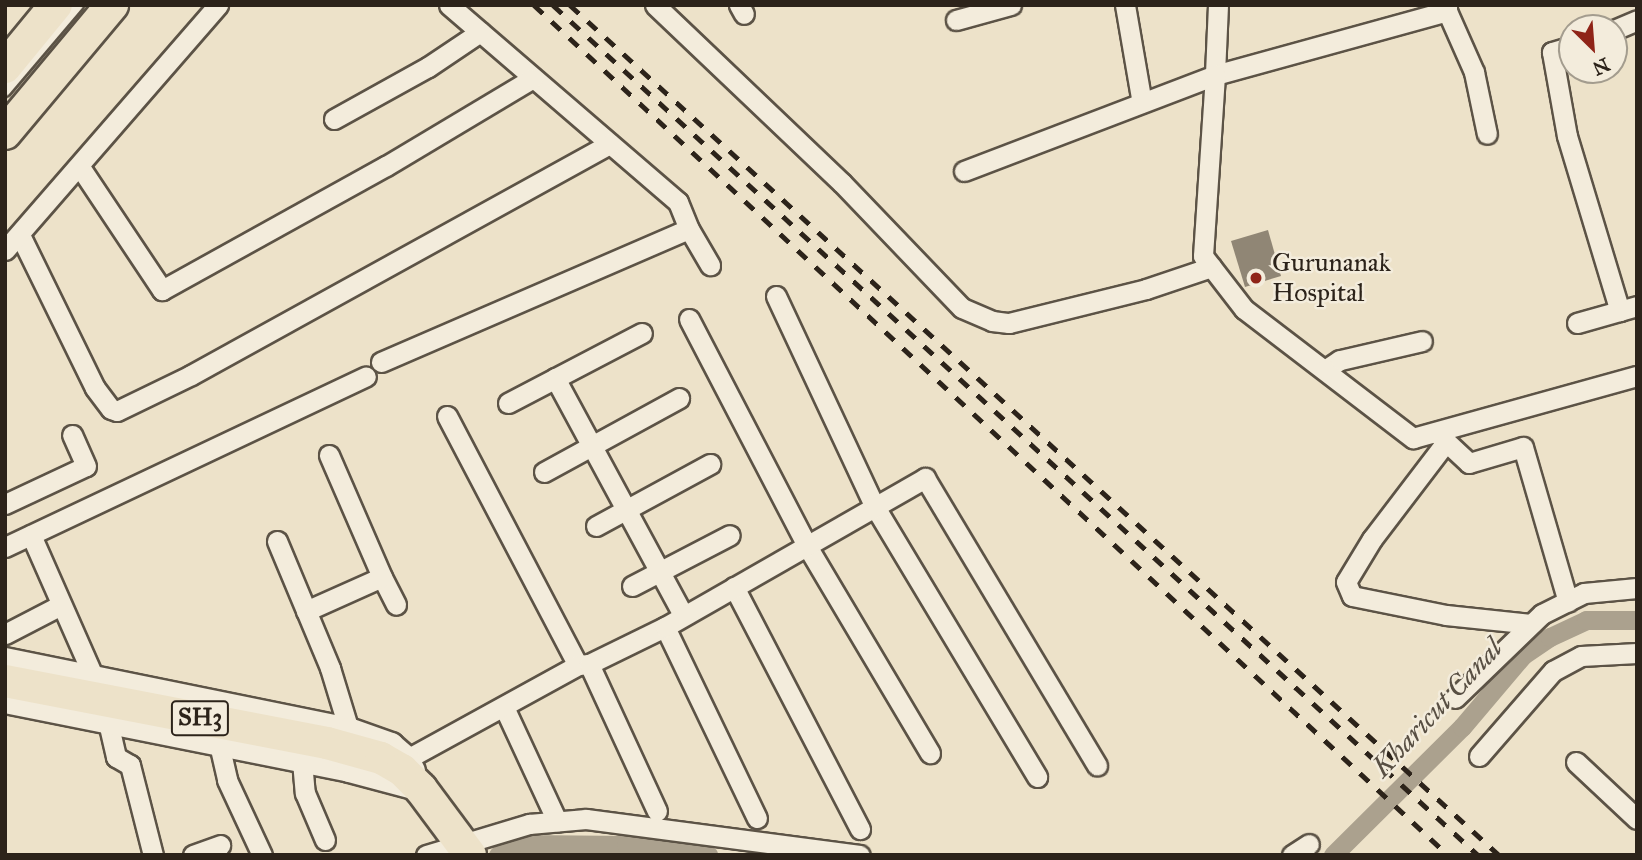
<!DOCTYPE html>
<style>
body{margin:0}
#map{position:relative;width:1642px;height:860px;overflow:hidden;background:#ede2c9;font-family:"IM FELL Great Primer",serif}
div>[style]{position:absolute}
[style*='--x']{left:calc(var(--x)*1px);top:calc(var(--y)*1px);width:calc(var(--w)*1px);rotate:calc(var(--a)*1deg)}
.canal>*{height:19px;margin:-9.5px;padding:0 9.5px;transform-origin:9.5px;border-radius:9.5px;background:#aba18e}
.building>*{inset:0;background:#908675}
.roads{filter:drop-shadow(2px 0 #5c5346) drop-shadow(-2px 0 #5c5346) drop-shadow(0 2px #5c5346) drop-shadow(0 -2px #5c5346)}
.service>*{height:10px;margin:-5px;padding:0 5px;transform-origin:5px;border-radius:5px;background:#f3ecdc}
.minor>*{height:19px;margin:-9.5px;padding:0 9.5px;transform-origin:9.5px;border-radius:9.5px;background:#f3ecdc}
.tertiary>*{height:24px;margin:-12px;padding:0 12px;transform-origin:12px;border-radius:12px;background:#f3ecdc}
.primary>*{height:32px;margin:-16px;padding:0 16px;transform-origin:16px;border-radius:16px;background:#ede2c9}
.rail>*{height:5px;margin-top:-2.5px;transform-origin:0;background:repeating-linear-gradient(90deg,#2c231a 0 12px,transparent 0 24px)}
.dots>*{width:19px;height:19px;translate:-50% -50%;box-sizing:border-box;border:4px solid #f3ecdc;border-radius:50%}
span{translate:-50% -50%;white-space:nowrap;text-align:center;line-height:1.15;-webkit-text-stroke:5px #f3ecdc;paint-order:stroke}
.shield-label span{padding:2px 5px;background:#f3ecdc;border:2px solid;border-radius:5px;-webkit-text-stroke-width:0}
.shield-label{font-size:24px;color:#2c231a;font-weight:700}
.poi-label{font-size:26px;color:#2c231a}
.left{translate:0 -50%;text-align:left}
.water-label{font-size:28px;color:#584f43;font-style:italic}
.frame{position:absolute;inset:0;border:7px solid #2c231a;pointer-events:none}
.north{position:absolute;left:1558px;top:14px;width:70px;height:70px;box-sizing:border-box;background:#f3ecdc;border:2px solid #a39c8e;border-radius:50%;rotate:155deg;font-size:19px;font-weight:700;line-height:28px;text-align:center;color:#2c231a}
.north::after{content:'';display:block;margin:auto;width:24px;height:32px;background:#8f2418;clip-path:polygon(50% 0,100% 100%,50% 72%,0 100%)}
</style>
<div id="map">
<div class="canal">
<i style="--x:498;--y:855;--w:31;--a:-21"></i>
<i style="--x:527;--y:844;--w:99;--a:0.6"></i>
<i style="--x:626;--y:845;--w:83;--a:7"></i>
<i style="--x:1333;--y:855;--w:182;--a:-44.8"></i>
<i style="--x:1462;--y:727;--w:94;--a:-49.7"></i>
<i style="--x:1523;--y:655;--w:32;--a:-34"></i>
<i style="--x:1550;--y:637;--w:40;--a:-25"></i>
<i style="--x:1586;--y:620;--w:51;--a:0"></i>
</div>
<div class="building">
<i style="clip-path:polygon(1268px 230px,1281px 276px,1245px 287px,1231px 241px)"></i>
</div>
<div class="roads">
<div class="service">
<i style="--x:5;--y:91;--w:113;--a:-49.7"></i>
</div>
<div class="minor">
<i style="--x:449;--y:5;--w:302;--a:40.7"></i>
<i style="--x:678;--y:202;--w:29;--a:68"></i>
<i style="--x:655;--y:5;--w:258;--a:43.6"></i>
<i style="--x:842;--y:183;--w:173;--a:46.2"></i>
<i style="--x:962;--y:308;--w:33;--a:23"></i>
<i style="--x:992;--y:321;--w:17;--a:7"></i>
<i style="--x:1009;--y:323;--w:141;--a:-13.9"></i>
<i style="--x:1146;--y:289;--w:69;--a:-18.7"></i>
<i style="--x:739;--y:5;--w:10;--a:61"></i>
<i style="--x:1125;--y:5;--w:99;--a:80.2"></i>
<i style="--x:1218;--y:5;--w:70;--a:92.5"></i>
<i style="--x:1215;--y:75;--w:241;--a:-15.4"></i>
<i style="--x:1447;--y:11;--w:6;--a:-90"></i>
<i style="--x:1447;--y:11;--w:67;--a:66.1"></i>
<i style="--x:1474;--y:72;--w:63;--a:78.2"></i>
<i style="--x:956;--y:20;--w:57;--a:-15.3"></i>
<i style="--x:1614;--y:30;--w:25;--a:-23"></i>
<i style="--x:1572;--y:46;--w:21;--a:163"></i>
<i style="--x:1552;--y:52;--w:85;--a:79.9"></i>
<i style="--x:1567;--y:136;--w:183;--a:73.2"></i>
<i style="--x:334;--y:119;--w:107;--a:-29"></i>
<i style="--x:428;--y:67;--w:63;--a:-33.9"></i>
<i style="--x:80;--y:167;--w:148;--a:56.3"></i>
<i style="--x:162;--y:290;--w:256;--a:-29"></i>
<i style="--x:386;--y:166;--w:171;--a:-30.9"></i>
<i style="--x:964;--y:171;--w:269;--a:-20.9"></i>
<i style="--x:1215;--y:75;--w:181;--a:93.8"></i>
<i style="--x:1203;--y:256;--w:67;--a:52.3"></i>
<i style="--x:1244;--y:309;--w:213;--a:37.4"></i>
<i style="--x:1413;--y:438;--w:232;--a:-15.5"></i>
<i style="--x:20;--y:235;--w:170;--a:63.9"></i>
<i style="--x:95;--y:388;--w:26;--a:53"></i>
<i style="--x:111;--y:409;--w:6;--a:18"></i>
<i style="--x:117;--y:411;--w:82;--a:-25.9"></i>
<i style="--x:191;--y:375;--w:478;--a:-28.9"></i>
<i style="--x:5;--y:250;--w:325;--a:-49"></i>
<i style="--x:776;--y:296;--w:233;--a:64.9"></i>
<i style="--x:875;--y:507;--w:315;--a:59"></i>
<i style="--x:689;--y:319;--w:256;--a:62.5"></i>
<i style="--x:807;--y:546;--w:241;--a:59.3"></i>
<i style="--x:1577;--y:323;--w:62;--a:-15.8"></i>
<i style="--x:381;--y:362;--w:335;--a:-23.4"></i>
<i style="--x:689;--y:229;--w:42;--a:59.7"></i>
<i style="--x:1325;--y:370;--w:18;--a:-34"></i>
<i style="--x:1340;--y:360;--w:84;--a:-13"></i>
<i style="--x:555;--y:378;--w:269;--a:61.6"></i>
<i style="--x:508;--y:403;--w:151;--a:-27.6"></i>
<i style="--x:447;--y:416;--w:281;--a:62.3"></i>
<i style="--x:1439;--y:435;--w:41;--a:43"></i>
<i style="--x:1469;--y:463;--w:56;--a:-16.5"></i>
<i style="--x:1523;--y:447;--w:161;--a:73.8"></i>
<i style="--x:1446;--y:442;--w:122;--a:127.3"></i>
<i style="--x:1372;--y:539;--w:50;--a:121.2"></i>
<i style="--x:1346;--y:582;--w:15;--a:67"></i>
<i style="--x:1352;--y:596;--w:96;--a:11.4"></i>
<i style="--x:1446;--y:615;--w:85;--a:6"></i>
<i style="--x:544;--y:472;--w:154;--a:-28.7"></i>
<i style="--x:5;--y:504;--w:89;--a:-25.1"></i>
<i style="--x:86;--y:466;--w:34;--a:-114"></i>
<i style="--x:596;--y:526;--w:130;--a:-28.5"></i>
<i style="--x:31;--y:535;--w:156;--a:66.2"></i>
<i style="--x:277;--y:541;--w:138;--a:67.3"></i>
<i style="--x:330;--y:668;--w:65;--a:73"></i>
<i style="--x:5;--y:547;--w:399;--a:-25.3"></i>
<i style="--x:382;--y:577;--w:31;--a:63"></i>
<i style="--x:632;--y:586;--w:110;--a:-27.5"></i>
<i style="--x:734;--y:587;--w:273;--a:62.5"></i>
<i style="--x:306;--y:611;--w:83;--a:-24.1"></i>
<i style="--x:382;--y:577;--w:133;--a:-113.5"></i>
<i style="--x:665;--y:627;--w:212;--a:64.3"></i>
<i style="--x:5;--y:634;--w:63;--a:-27.4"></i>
<i style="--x:589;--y:664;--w:162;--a:65.2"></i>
<i style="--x:1455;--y:698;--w:121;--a:-44"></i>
<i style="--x:1542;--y:614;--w:47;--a:-26.6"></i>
<i style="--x:1584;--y:593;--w:53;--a:-5.4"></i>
<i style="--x:504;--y:707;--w:126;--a:65.1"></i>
<i style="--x:108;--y:722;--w:36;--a:77"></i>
<i style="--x:116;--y:757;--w:16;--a:30"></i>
<i style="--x:130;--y:765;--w:93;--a:75.7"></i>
<i style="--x:219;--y:744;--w:37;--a:77"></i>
<i style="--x:227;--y:780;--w:83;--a:65"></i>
<i style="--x:1479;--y:756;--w:113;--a:-49"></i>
<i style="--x:1553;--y:671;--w:32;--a:-28"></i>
<i style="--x:1581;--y:656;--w:56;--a:-3.1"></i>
<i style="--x:407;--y:759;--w:195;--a:-28.8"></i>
<i style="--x:578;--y:665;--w:11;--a:-5"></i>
<i style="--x:589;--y:664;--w:85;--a:-26"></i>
<i style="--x:665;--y:627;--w:300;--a:-29.8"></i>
<i style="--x:925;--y:478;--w:335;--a:59.1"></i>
<i style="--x:302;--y:761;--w:32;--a:85"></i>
<i style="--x:305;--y:793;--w:51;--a:66.9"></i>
<i style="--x:1576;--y:762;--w:83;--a:43.1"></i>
<i style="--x:193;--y:855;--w:29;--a:-20"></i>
<i style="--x:426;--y:855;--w:108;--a:-16.8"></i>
<i style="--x:529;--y:824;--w:57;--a:-5"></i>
<i style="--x:586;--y:819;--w:276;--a:7.5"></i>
<i style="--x:1292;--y:855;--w:20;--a:-33"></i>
</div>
<div class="tertiary">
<i style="--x:5;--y:660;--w:351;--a:11.5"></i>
<i style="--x:349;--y:730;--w:45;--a:19.7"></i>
<i style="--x:391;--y:745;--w:21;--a:41"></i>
<i style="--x:407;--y:759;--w:13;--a:63"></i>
<i style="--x:5;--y:701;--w:351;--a:11.3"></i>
<i style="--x:349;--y:770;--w:70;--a:14.8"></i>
</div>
<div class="primary">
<i style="--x:5;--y:67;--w:80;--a:-50.6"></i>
<i style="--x:5;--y:133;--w:167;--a:-50.1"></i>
<i style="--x:5;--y:681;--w:328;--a:10.9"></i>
<i style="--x:327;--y:743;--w:56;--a:15.5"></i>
<i style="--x:381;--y:758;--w:24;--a:30"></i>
<i style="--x:402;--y:770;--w:27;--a:45"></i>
<i style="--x:421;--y:789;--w:82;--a:53.4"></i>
</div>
</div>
<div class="rail">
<i style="--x:534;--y:5;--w:1248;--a:42.92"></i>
<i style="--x:553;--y:5;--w:1256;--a:42.58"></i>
<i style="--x:570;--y:5;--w:1259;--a:42.46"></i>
</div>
<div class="dots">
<i style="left:1256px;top:278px;background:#8f2418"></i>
</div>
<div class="shield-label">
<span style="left:200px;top:718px">SH3</span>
</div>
<div class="poi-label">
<span class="left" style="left:1272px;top:278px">Gurunanak<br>Hospital</span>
</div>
<div class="water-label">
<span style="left:1437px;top:708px;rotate:-47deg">Kharicut Canal</span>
</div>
<div class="frame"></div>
<div class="north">N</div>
</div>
